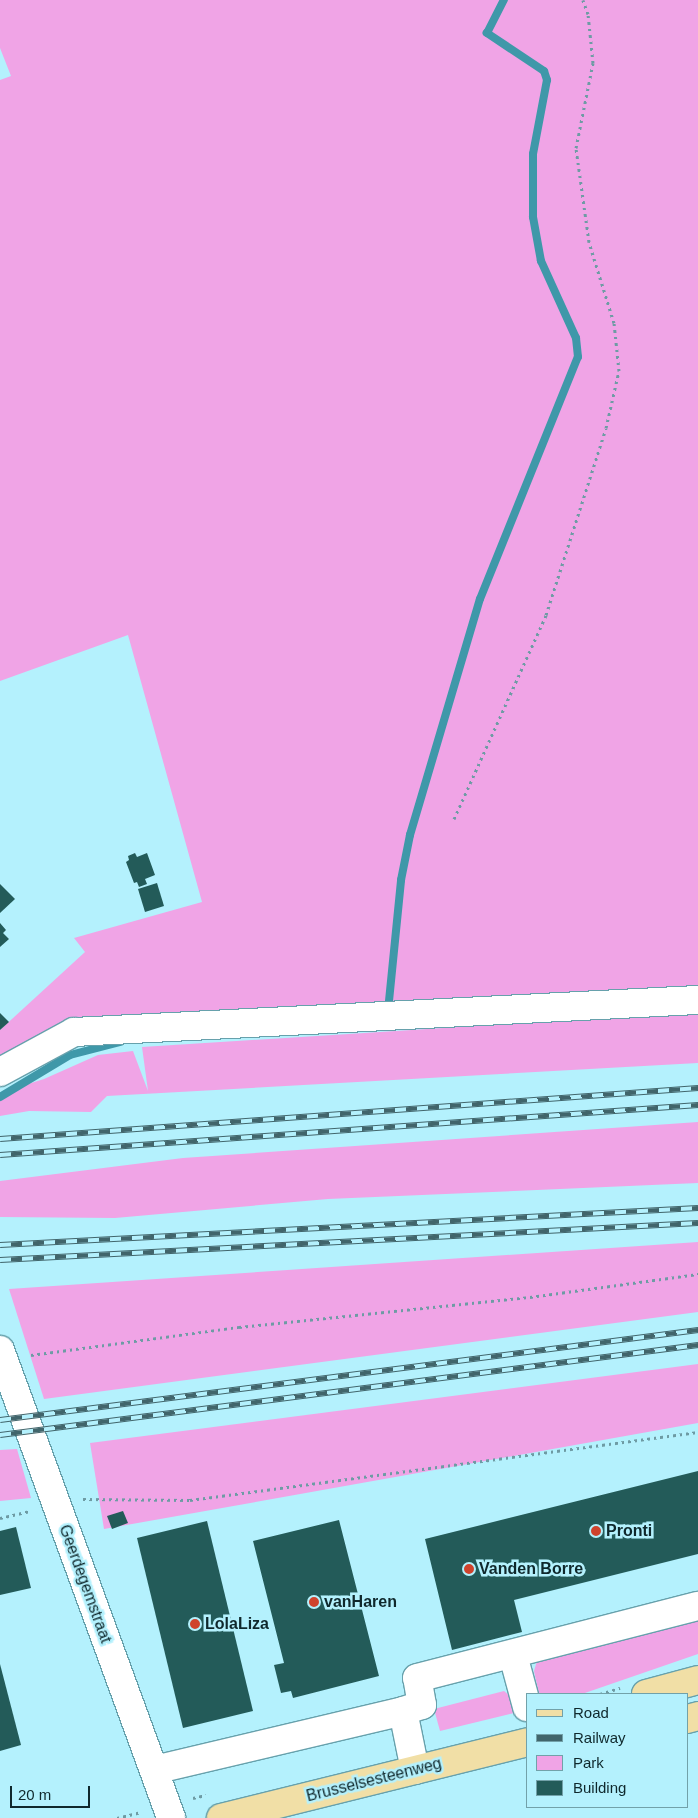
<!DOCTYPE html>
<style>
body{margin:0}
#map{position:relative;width:698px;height:1818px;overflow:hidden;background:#b4f1fd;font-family:Helvetica,sans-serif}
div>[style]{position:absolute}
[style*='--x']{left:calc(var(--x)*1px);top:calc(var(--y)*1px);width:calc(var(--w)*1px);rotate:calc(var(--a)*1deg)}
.green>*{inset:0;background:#f0a4e6}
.stream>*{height:8px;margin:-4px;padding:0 4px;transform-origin:4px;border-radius:4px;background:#3f98a9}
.building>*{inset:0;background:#235b59}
.path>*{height:3px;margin-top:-1.5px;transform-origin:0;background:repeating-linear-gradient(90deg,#6e9ba4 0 2.5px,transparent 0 6.5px)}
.roads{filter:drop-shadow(1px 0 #67a1ac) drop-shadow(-1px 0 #67a1ac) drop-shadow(0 1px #67a1ac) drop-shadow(0 -1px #67a1ac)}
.minor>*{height:28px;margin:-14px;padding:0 14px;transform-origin:14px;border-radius:14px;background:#fff}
.major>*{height:28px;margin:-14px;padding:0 14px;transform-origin:14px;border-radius:14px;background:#f1dfa6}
.rail>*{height:5.5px;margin-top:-2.75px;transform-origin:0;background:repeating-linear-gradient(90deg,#b4f1fd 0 11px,#41656b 0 22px);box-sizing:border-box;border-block:1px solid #41656b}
.dots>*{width:14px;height:14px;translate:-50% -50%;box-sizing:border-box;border:2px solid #b4f1fd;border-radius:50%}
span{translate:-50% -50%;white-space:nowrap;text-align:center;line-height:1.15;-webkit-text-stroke:5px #b4f1fd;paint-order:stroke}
.poi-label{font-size:16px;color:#0f282c;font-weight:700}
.left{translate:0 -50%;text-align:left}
.street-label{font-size:16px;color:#0f282c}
.legend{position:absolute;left:526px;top:1693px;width:162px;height:115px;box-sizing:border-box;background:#b4f1fd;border:1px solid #72a1a9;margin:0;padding:6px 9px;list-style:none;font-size:15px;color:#0f282c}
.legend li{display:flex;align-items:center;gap:10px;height:25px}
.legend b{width:25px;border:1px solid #72a1a9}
.scale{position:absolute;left:10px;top:1786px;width:80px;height:22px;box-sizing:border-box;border:2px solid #0f282c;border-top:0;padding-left:6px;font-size:15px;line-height:18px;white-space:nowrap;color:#0f282c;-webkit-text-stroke:4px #b4f1fd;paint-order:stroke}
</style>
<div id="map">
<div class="green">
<i style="clip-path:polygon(0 0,698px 0,698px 993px,70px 1027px,0 1067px,0 1030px,85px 952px,74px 938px,202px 902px,128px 635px,0 681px,0 80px,11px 76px,0 48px)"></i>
<i style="clip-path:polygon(698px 1012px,698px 1063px,107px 1096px,91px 1112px,29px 1111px,0 1116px,0 1093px,44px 1079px,98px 1055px,133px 1051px,148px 1091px,142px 1047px)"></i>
<i style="clip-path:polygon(698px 1122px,698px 1183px,328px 1199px,115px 1218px,0 1217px,0 1181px,183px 1158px)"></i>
<i style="clip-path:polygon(698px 1242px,698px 1312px,44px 1399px,9px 1289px)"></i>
<i style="clip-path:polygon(698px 1364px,698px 1423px,104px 1529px,90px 1443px)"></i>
<i style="clip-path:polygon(17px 1449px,31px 1498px,0 1501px,0 1450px)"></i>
<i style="clip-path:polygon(698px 1620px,698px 1654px,582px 1694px,539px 1694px,534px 1671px,537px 1661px)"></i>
<i style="clip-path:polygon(504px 1691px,510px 1696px,514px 1713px,440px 1731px,434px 1709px)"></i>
</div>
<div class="stream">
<i style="--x:388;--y:1011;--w:132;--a:-84.3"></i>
<i style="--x:401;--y:880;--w:46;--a:-78.7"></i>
<i style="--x:410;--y:835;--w:246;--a:-73.5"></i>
<i style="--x:480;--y:599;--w:261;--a:-68"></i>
<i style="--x:578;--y:357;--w:19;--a:-96"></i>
<i style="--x:576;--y:338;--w:85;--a:-114.4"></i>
<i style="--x:541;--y:261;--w:45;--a:-100.3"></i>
<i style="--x:533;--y:217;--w:63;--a:-90"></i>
<i style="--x:533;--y:154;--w:75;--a:-79.3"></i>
<i style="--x:547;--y:80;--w:9;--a:-108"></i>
<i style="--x:544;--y:71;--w:69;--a:-146.3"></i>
<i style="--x:487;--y:33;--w:37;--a:-63"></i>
<i style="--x:0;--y:1097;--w:82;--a:-31"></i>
<i style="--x:70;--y:1055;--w:52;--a:-14.6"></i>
</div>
<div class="building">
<i style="clip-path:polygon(135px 853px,137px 857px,147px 853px,155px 875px,145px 879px,147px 884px,139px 887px,137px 882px,134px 883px,126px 862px,129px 860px,128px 856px)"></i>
<i style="clip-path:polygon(157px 883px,164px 906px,145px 912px,138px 889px)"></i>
<i style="clip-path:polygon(0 884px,15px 899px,0 913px)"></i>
<i style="clip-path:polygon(0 923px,6px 930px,3px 933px,9px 939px,0 947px)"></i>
<i style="clip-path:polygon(0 1013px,9px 1022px,0 1030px)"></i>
<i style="clip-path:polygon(698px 1471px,698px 1554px,514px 1600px,522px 1632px,452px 1650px,425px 1539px)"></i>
<i style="clip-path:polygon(123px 1511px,128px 1523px,112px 1529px,107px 1516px)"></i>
<i style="clip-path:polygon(339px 1520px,379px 1676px,293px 1698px,291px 1691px,281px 1693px,274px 1665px,284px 1663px,253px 1541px)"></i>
<i style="clip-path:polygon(207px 1521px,253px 1711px,183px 1728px,137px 1538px)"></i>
<i style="clip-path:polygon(16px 1527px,31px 1588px,0 1595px,0 1531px)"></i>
<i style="clip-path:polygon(0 1664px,21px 1745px,0 1751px)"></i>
</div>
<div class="path">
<i style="--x:454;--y:819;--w:224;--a:-65.7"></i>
<i style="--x:546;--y:615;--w:196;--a:-72.2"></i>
<i style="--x:606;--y:428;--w:58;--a:-77.2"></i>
<i style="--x:619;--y:371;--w:48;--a:-95.9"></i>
<i style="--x:614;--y:323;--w:85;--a:-107.2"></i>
<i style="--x:589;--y:242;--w:95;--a:-97.9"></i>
<i style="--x:576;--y:148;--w:87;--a:-78.7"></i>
<i style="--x:593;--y:63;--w:49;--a:-95.8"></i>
<i style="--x:588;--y:14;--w:15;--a:-110"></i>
<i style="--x:31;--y:1355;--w:210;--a:-7.7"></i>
<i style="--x:239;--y:1327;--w:293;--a:-5.9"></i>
<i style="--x:530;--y:1297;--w:170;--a:-7.8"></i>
<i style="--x:83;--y:1499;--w:107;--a:0.5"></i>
<i style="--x:190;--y:1500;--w:513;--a:-7.62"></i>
<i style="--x:0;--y:1518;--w:32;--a:-13"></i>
<i style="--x:600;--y:1694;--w:21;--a:-17"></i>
<i style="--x:193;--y:1798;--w:13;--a:-13"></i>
<i style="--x:117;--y:1818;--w:25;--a:-14"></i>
</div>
<div class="roads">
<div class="minor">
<i style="--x:0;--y:1072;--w:84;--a:-28.4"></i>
<i style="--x:74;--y:1032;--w:625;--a:-2.94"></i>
<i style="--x:0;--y:1350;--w:498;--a:69.9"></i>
<i style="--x:513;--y:1655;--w:54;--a:74.9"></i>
<i style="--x:154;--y:1770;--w:256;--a:-13.3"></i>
<i style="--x:415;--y:1770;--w:60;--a:-101.5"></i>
<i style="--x:403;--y:1711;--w:20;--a:-18"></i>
<i style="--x:422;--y:1705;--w:27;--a:-100"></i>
<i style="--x:417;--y:1678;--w:290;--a:-14.4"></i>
</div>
<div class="major">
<i style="--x:646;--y:1694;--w:54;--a:-15.1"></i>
<i style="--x:687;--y:1719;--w:11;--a:-15"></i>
<i style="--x:221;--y:1818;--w:315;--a:-13.9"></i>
</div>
</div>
<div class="rail">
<i style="--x:0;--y:1139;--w:700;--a:-4.18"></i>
<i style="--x:0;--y:1155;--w:700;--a:-4.1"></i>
<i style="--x:0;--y:1245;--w:699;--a:-3.03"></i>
<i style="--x:0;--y:1260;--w:699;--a:-3.03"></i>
<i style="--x:0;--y:1420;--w:704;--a:-7.35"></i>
<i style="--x:0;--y:1435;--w:704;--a:-7.35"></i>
</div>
<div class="dots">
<i style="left:596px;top:1531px;background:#cf432d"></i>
<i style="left:469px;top:1569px;background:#cf432d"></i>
<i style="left:314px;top:1602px;background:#cf432d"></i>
<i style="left:195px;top:1624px;background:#cf432d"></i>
</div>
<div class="poi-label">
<span class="left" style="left:606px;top:1531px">Pronti</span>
<span class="left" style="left:479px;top:1569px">Vanden Borre</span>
<span class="left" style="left:324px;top:1602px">vanHaren</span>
<span class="left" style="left:205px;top:1624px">LolaLiza</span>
</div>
<div class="street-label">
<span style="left:85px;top:1584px;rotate:70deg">Geerdegemstraat</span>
<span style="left:374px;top:1780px;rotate:-14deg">Brusselsesteenweg</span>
</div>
<ul class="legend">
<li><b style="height:6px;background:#f1dfa6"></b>Road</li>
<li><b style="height:6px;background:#41656b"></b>Railway</li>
<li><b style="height:14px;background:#f0a4e6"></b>Park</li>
<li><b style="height:14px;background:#235b59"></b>Building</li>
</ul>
<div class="scale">20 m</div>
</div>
